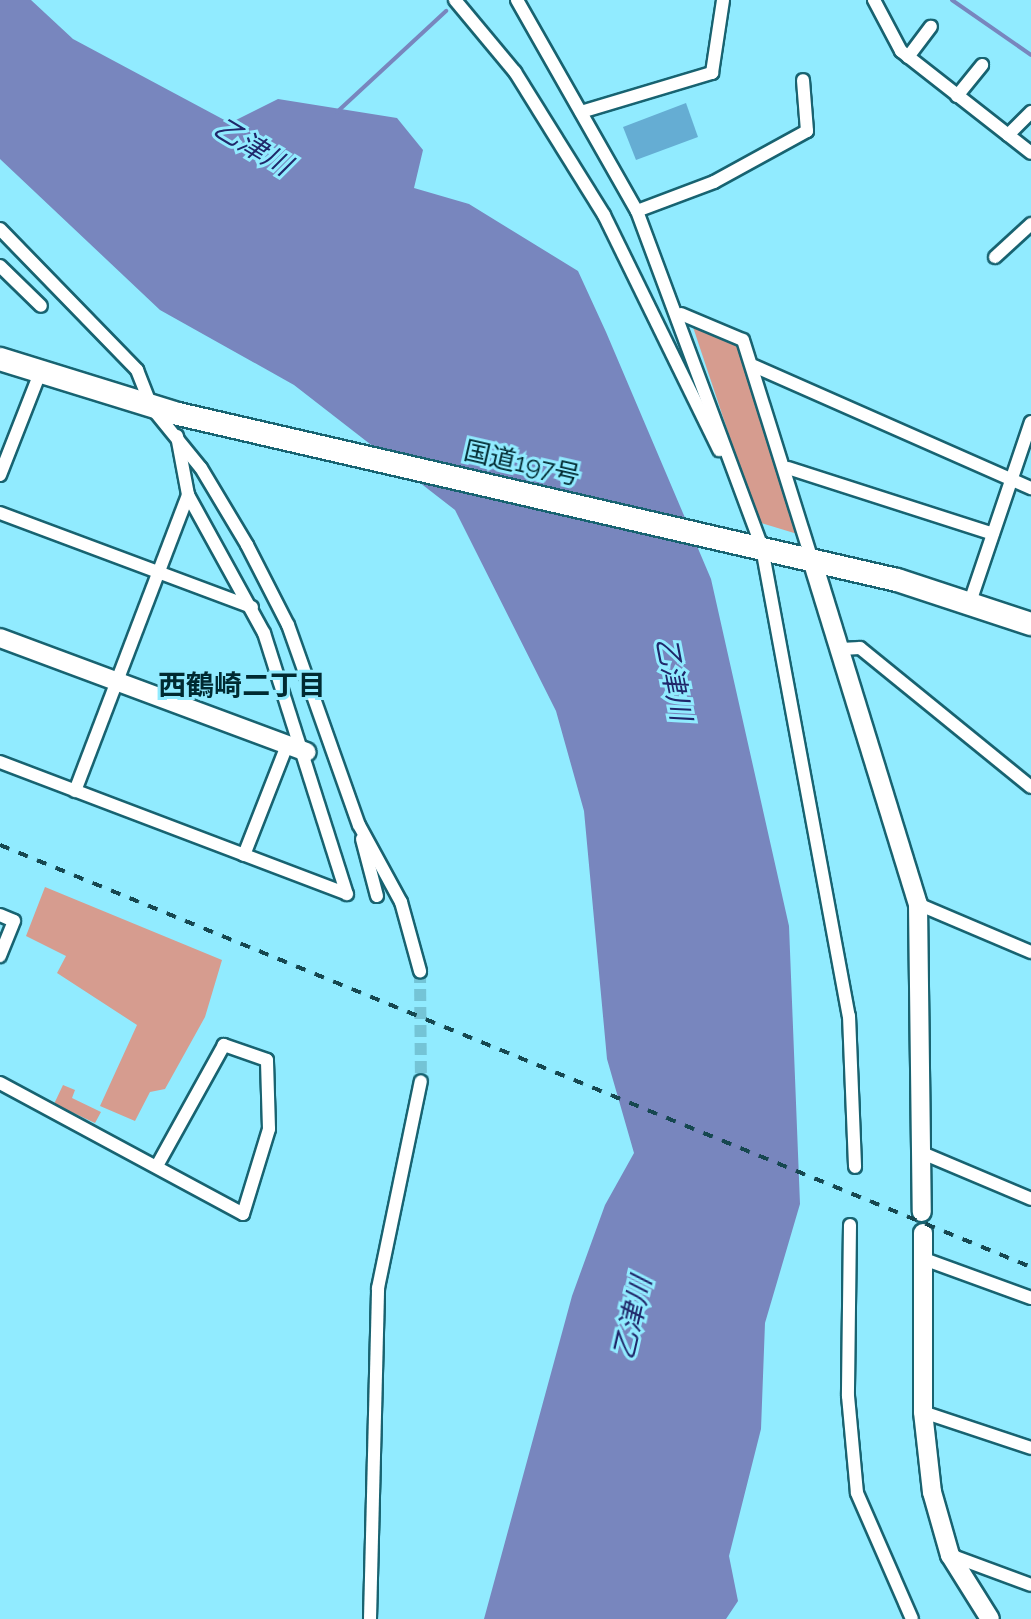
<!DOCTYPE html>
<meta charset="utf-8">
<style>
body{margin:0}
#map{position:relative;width:1031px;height:1619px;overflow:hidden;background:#91ebff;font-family:Raleway,"Noto Sans JP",sans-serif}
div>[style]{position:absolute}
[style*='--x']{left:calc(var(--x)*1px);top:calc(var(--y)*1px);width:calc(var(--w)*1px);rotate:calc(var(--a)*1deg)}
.green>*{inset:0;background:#d69c8f}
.water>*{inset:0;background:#7886be}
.stream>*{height:4px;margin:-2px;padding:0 2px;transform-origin:2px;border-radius:2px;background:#7886be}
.building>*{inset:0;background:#65add3}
.street-tunnel>*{height:12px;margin-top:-6px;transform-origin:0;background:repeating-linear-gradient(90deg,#74c4d6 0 12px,transparent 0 18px)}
.roads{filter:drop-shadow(2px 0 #186371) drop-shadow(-2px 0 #186371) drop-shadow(0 2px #186371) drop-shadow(0 -2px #186371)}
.street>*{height:12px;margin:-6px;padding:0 6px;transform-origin:6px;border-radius:6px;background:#fff}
.secondary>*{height:18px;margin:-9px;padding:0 9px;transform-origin:9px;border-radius:9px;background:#fff}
.highway>*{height:22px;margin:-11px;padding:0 11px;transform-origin:11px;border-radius:11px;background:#fff}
.rail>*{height:4px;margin-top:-2px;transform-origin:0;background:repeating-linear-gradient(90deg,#164750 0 10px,transparent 0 20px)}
span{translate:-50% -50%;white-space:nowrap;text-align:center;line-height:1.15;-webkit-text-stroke:6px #91ebff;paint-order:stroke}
.street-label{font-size:26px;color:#002a31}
.water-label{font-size:28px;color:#20276a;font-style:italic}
.neighbourhood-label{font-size:28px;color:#002a31;font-weight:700}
</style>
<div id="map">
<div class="green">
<i style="clip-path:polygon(690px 318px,741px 342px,804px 536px,758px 522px)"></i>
<i style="clip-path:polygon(45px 887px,222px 960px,205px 1017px,165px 1089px,150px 1092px,135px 1121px,100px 1106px,137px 1025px,57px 973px,66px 956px,26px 936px)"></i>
<i style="clip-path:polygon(63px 1085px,75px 1090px,72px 1098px,101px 1112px,95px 1123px,54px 1104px)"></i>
</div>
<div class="water">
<i style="clip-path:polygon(0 0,31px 0,73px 39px,230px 123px,278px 99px,397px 118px,423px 150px,414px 188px,469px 204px,578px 271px,606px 332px,711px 579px,789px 926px,800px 1204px,765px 1323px,761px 1429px,729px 1556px,738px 1601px,726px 1619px,484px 1619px,572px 1296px,605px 1205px,634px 1153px,607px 1059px,584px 811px,556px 711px,455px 510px,294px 385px,160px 310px,0 159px)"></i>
</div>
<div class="stream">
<i style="--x:952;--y:0;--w:96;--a:34.8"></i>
<i style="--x:337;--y:112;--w:149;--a:-42.8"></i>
</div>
<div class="building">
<i style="clip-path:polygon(686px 103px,698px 137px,636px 160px,623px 127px)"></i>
</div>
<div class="street-tunnel">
<i style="--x:420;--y:971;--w:110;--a:89.5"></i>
</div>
<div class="roads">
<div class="street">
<i style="--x:455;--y:0;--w:94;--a:50.2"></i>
<i style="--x:515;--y:72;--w:168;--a:58.1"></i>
<i style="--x:604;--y:215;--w:262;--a:63.9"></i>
<i style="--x:517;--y:0;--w:243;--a:60.4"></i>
<i style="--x:637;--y:211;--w:359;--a:69.6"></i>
<i style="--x:762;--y:548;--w:476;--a:79.5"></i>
<i style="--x:849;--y:1016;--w:151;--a:87.7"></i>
<i style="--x:874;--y:0;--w:58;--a:62.1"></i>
<i style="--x:901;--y:51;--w:165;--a:38.1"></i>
<i style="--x:908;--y:57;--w:38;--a:-53"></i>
<i style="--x:957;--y:96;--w:40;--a:-51"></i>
<i style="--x:581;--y:112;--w:137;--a:-16.6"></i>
<i style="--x:712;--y:73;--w:74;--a:-81.4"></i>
<i style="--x:1008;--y:135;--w:33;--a:-45"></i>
<i style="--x:637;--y:211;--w:82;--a:-20.6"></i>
<i style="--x:714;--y:182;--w:106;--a:-28.7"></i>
<i style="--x:807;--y:131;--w:51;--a:-94.5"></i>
<i style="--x:0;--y:229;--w:197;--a:45.8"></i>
<i style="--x:137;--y:370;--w:41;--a:68.5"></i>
<i style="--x:152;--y:408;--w:77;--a:50.8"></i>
<i style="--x:201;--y:468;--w:90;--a:59.1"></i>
<i style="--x:247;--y:545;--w:90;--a:62.9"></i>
<i style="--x:288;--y:625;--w:212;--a:70.5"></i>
<i style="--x:359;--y:825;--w:88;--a:61.4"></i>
<i style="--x:401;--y:902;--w:72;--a:74.6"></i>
<i style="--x:995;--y:257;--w:49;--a:-42.5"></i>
<i style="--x:0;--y:266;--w:57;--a:44.3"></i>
<i style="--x:681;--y:314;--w:67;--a:22.8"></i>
<i style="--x:743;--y:340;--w:231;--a:72.6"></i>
<i style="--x:754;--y:366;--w:303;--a:23.8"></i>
<i style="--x:177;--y:436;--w:60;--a:79.4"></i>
<i style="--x:188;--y:495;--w:158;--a:61.2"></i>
<i style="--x:264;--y:633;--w:274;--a:72.4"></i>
<i style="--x:788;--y:468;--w:215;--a:17.8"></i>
<i style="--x:0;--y:475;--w:110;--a:-68.6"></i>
<i style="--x:0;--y:513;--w:269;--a:20.5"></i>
<i style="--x:970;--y:602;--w:190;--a:-71.3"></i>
<i style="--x:841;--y:649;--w:19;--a:-3"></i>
<i style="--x:860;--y:648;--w:220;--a:39.1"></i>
<i style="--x:0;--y:762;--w:371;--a:20.8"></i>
<i style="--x:75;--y:791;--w:317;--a:-69.1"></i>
<i style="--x:362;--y:839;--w:59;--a:75.3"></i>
<i style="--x:244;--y:855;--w:118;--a:-68.6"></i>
<i style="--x:918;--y:904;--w:123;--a:23"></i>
<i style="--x:0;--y:915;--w:15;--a:23"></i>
<i style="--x:14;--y:921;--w:38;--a:112"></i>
<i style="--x:0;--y:1083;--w:276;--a:28.3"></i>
<i style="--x:243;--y:1214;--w:89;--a:-73"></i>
<i style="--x:269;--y:1129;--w:69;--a:-91.7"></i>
<i style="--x:267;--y:1060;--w:46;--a:-160.8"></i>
<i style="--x:224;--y:1045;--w:138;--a:119"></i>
<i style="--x:920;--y:1152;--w:121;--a:22.9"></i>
<i style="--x:850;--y:1225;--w:171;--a:90.7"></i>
<i style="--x:848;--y:1396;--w:97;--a:84.7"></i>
<i style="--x:857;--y:1493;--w:137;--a:66.4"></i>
<i style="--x:924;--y:1259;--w:114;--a:20"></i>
<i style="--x:923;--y:1412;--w:114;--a:18.4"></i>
<i style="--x:950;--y:1555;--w:86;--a:20.3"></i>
<i style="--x:370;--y:1619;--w:331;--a:-88.6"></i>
<i style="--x:378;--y:1288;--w:211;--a:-78.3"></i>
</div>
<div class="secondary">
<i style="--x:812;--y:560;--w:360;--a:72.9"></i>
<i style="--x:918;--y:904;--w:308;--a:89.3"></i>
<i style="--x:0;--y:638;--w:327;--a:20.4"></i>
<i style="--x:923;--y:1233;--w:179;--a:90"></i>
<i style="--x:923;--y:1412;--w:81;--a:83.6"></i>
<i style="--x:932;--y:1492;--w:66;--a:74.1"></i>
<i style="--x:950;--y:1555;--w:75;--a:58"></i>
</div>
<div class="highway">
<i style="--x:0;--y:359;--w:182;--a:17.2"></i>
<i style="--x:174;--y:413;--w:742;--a:13.01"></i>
<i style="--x:897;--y:580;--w:141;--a:18.2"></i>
</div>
</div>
<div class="rail">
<i style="--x:0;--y:845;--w:1114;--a:22.26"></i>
</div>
<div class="street-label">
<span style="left:522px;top:464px;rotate:13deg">国道197号</span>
</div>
<div class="water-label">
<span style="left:252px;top:147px;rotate:31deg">乙津川</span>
<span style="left:673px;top:679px;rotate:79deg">乙津川</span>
<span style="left:633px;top:1318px;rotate:-77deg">乙津川</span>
</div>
<div class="neighbourhood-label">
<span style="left:242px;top:686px">西鶴崎二丁目</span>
</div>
</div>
